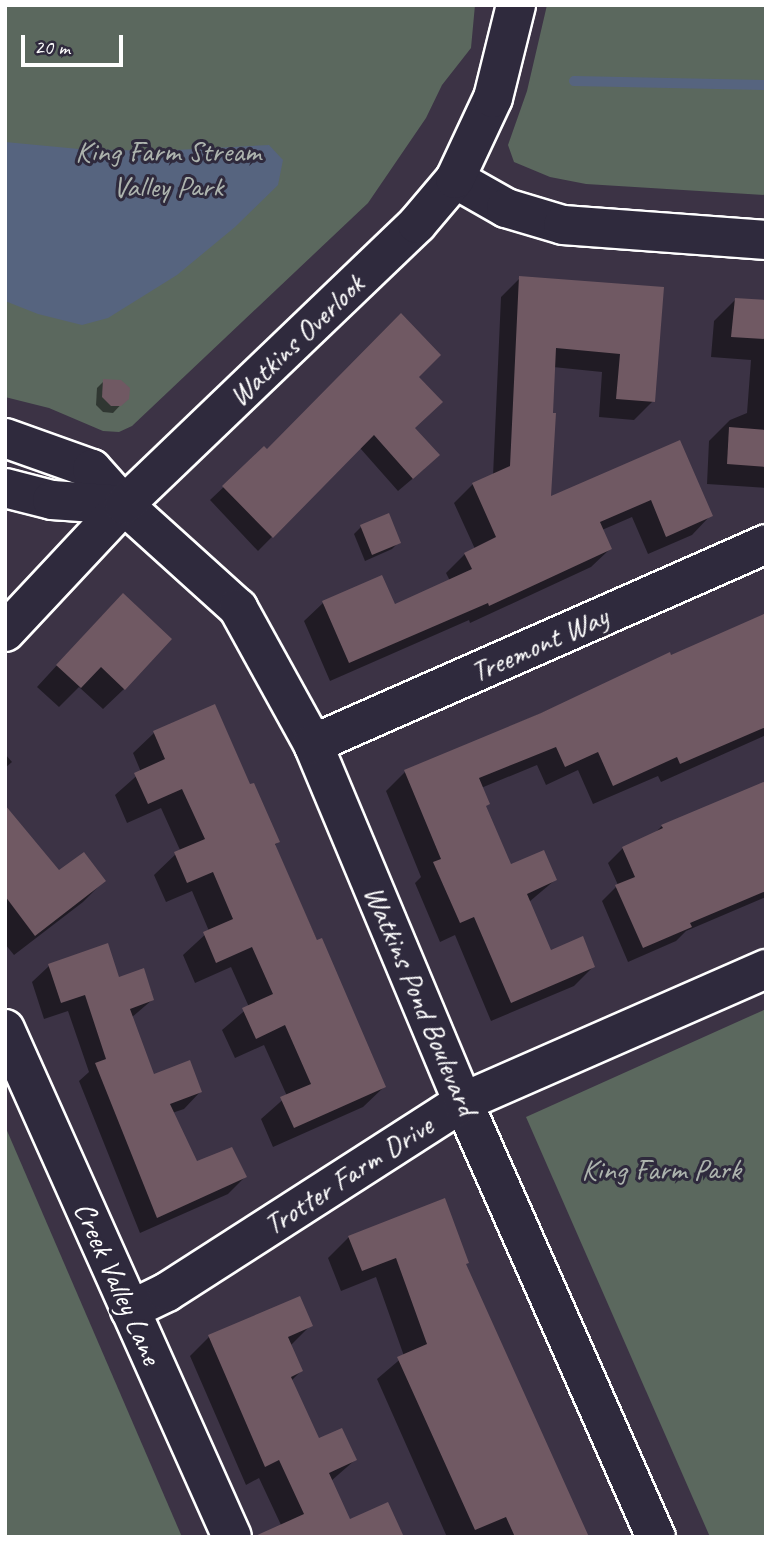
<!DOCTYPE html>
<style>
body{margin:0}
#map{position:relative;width:771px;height:1542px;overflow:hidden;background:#3c3345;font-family:Caveat,sans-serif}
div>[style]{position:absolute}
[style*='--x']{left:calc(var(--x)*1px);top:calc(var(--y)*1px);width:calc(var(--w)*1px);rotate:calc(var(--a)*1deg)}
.green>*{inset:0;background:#5b685e}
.water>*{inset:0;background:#56647f}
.shadow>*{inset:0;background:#0007}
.stream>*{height:10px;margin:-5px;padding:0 5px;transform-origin:5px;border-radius:5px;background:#56647f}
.building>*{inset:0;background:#705963}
.roads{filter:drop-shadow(2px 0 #fff) drop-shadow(-2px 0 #fff) drop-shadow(0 2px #fff) drop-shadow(0 -2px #fff)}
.minor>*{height:38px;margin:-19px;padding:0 19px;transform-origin:19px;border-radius:19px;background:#2f2a3d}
span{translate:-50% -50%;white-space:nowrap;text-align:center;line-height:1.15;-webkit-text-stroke:6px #2f2a3d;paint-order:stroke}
.park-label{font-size:30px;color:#adb4ae}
.street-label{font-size:30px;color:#fff}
.frame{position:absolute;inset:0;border:7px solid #fff;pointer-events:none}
.scale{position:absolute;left:21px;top:35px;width:102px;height:32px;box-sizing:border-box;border:4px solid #fff;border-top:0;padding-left:9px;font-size:21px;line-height:24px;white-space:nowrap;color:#fff;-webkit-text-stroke:5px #2f2a3d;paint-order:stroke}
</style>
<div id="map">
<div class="green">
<i style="clip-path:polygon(5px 5px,475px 5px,471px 48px,442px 85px,426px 118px,368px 203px,132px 426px,119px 432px,103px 431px,49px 408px,5px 397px)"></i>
<i style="clip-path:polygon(547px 5px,766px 5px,766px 195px,586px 184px,550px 177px,514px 162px,508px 145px,527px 91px)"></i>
<i style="clip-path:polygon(766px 1009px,766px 1537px,710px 1537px,526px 1117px)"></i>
<i style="clip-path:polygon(5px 1126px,182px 1537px,5px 1537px)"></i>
</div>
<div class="water">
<i style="clip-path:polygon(5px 142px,79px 149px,157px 151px,269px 145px,283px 160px,278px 185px,235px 227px,177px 275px,108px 318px,82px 325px,38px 314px,5px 301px)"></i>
</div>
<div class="shadow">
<i style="clip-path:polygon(520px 278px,662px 288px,653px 401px,634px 420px,599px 417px,602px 372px,553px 367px,549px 499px,679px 442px,710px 516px,692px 535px,648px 554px,632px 517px,602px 530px,610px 549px,591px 567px,470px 623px,469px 620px,330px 681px,304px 621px,323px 603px,394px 606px,450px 581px,446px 573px,465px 554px,475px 549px,454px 503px,473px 484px,493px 476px,501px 297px)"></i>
<i style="clip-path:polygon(735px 300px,766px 302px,766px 488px,707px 484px,709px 441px,730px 420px,747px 413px,751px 360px,711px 357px,714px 321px)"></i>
<i style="clip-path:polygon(417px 377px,413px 428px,424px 469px,398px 491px,360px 448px,258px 551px,210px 500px,264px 449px,267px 451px)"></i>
<i style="clip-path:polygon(104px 381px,127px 398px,113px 413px,103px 412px,96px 405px,97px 388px)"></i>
<i style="clip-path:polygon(361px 527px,399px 542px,392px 549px,365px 561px,354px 534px)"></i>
<i style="clip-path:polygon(102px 616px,124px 689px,103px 709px,79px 687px,59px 707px,37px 687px)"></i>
<i style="clip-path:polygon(766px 616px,766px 735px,661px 782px,658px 776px,593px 804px,578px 770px,546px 785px,537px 765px,481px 788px,484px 807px,510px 866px,555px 880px,529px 902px,550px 953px,593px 967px,574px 986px,491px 1021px,455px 935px,440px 942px,415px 883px,421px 877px,386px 791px,405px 772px)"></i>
<i style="clip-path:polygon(214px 706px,249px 787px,278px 842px,274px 846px,384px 1087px,363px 1107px,273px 1147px,261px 1119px,287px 1096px,264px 1045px,235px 1058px,222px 1030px,249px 1007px,231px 967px,195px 983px,183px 955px,209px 931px,192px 891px,166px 902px,154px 875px,180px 850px,161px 808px,127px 823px,115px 795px,141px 772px,133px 753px,154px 733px)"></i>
<i style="clip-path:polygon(5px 754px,12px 762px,5px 768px)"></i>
<i style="clip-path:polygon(766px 783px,766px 897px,686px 931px,676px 941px,628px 962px,602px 901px,618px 885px,608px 863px,623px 848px,654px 834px,662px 826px)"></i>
<i style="clip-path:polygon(5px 808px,59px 873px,104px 881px,83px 902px,14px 955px,5px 944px)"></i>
<i style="clip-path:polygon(49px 966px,118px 979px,152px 1000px,131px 1018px,153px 1076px,200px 1092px,184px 1109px,172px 1113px,197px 1163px,245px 1177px,228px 1194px,140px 1233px,79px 1081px,89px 1072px,68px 1011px,44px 1019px,32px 982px)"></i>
<i style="clip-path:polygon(349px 1237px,465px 1265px,586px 1537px,447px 1537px,377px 1379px,404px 1356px,376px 1277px,341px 1291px,328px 1258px)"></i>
<i style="clip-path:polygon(311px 1325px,291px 1345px,301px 1371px,291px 1381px,319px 1441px,355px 1460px,331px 1481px,349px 1522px,403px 1537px,281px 1525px,259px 1478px,246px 1485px,190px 1356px,209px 1337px)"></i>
</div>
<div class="stream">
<i style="--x:574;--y:81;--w:192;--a:1.2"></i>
</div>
<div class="building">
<i style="clip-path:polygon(519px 276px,664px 287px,655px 402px,616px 399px,620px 354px,556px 348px,553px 413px,556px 413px,551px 496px,680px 440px,713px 516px,666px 537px,651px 500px,600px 522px,612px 549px,489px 606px,488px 603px,349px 663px,322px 601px,382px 575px,395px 604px,472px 569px,464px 553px,496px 537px,472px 483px,510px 466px)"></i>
<i style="clip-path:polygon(735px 298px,766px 300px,766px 339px,731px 337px)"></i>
<i style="clip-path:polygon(401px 313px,441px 355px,419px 377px,443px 402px,415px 428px,440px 455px,413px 479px,374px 435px,273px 538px,222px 486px,264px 446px,267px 449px)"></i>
<i style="clip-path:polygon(103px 379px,121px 380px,130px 388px,129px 399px,121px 406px,111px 406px,102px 397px)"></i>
<i style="clip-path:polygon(729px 427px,766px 430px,766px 467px,727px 464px)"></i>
<i style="clip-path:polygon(389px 513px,401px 543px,372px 555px,360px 525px)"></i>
<i style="clip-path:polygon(123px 593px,172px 639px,125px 690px,101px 667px,81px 688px,56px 665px)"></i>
<i style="clip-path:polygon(766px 613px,766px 727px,680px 764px,677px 757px,613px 786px,598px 752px,565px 767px,556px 747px,479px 778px,490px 804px,486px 806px,511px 864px,544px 850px,557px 880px,527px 894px,551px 950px,583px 936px,595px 967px,511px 1003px,474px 917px,460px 923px,433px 862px,441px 859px,404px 770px,541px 713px,670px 652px,671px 655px)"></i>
<i style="clip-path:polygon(215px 704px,250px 784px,254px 783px,280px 842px,275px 844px,317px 940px,322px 938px,386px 1087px,294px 1128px,280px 1097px,311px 1084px,285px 1025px,256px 1039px,242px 1008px,273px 994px,252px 947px,216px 963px,203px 932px,233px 919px,213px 872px,187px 883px,174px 852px,205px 839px,182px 789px,148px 804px,134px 773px,165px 759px,153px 731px)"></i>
<i style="clip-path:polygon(766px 781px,766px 891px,690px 923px,692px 927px,643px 948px,615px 885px,635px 877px,622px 847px,663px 828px,661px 825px)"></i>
<i style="clip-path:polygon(5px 805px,59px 870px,84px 852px,106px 881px,35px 936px,5px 896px)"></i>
<i style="clip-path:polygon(108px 943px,119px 977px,144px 968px,154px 1000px,130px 1009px,154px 1074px,190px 1060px,202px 1092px,170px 1104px,197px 1161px,232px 1147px,247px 1177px,157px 1218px,95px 1063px,106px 1059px,85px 995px,61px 1003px,48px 964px)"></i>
<i style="clip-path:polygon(445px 1198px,469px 1263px,466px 1264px,589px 1537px,515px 1537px,506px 1517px,475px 1530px,397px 1357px,427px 1344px,396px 1258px,362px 1271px,348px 1236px)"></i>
<i style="clip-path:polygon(300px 1296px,313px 1326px,288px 1337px,303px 1371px,291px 1377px,319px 1438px,342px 1428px,357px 1460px,329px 1473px,350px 1519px,388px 1502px,404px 1537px,253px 1537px,304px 1514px,279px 1460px,265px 1467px,208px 1335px)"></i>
</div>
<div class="roads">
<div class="minor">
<i style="--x:455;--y:179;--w:59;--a:29.6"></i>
<i style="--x:506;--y:208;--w:59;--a:16.6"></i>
<i style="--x:563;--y:225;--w:204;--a:4.2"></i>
<i style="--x:5;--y:438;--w:92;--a:19.6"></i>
<i style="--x:92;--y:469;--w:48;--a:48.4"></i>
<i style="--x:124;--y:505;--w:154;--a:42.1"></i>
<i style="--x:238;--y:608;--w:155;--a:61.1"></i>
<i style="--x:313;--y:744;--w:388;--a:67.3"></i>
<i style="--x:463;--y:1102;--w:476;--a:66.1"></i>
<i style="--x:5;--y:488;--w:49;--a:14.3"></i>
<i style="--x:52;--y:500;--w:72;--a:4"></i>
<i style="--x:5;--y:632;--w:174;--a:-46.9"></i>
<i style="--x:124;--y:505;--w:406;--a:-43.8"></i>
<i style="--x:417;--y:224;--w:59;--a:-49.8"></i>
<i style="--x:455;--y:179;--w:89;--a:-64.9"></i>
<i style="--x:493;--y:98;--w:96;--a:-76.1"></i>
<i style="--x:313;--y:744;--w:495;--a:-23.8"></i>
<i style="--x:5;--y:1029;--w:556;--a:65.92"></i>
<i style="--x:130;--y:1310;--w:41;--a:-25.9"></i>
<i style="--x:167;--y:1292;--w:352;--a:-32.7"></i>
<i style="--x:463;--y:1102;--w:331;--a:-23.7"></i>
</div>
</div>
<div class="park-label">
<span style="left:168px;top:168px">King Farm Stream<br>Valley Park</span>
<span style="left:661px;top:1169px">King Farm Park</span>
</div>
<div class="street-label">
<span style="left:296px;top:340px;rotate:-44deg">Watkins Overlook</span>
<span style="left:539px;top:644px;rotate:-24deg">Treemont Way</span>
<span style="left:421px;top:1000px;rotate:67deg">Watkins Pond Boulevard</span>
<span style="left:348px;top:1175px;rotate:-33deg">Trotter Farm Drive</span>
<span style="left:118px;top:1283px;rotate:66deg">Creek Valley Lane</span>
</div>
<div class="frame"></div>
<div class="scale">20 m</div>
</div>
